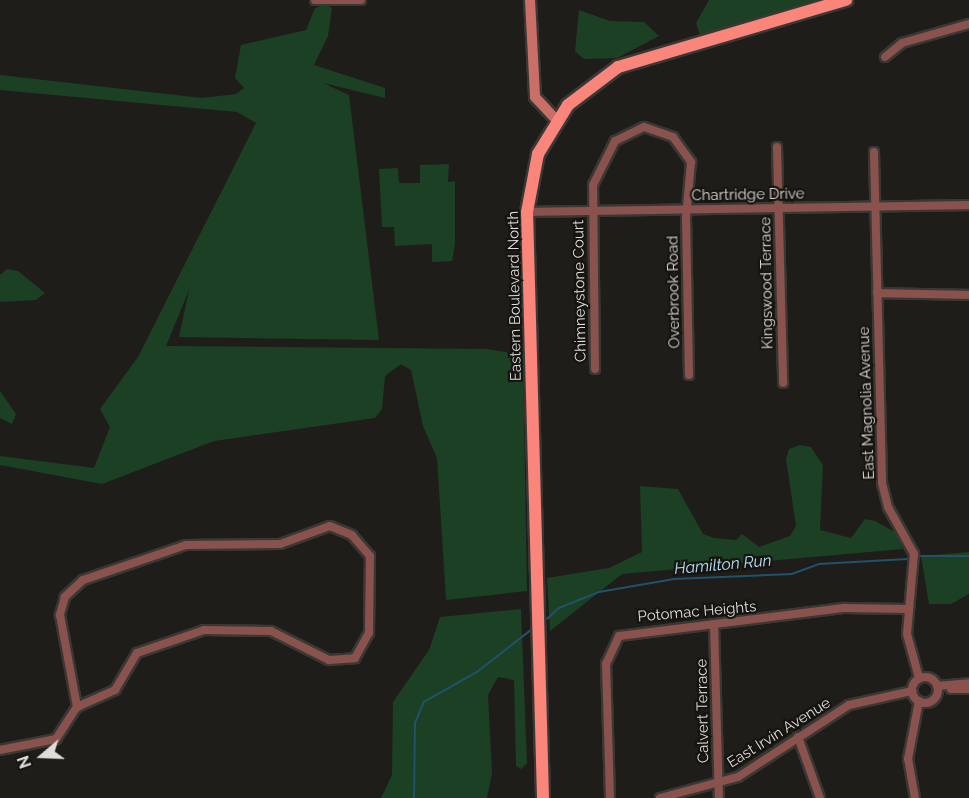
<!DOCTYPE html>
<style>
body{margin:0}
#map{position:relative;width:969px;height:798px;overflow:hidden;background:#1f1d19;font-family:Raleway,sans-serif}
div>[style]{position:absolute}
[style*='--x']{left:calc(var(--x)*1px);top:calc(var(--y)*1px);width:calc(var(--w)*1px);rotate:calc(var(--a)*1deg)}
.green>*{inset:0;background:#1c4023}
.stream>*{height:1.5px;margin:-0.75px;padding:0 0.75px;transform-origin:0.75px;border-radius:0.75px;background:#205269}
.roads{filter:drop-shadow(2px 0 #3a3834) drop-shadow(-2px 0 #3a3834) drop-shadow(0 2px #3a3834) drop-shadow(0 -2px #3a3834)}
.street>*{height:8px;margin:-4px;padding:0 4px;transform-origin:4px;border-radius:4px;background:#8a524c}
.street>.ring{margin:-4px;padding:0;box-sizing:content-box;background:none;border:8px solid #8a524c;border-radius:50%}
.secondary>*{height:10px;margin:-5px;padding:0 5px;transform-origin:5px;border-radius:5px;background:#c96f67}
.primary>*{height:12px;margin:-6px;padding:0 6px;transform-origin:6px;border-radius:6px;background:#f9857b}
span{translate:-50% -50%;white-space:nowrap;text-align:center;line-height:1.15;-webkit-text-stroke:4.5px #161410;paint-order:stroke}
.street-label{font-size:15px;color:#deddda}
.water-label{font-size:16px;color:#b5e1f8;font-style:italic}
.north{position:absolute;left:12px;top:726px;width:60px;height:60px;-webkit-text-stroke:4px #161410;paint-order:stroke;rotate:251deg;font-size:16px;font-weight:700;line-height:24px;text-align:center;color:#deddda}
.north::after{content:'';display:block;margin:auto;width:21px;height:27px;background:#deddda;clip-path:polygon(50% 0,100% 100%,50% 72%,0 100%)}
</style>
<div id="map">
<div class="green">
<i style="clip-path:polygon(709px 0,839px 0,700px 35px,696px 23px)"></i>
<i style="clip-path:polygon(325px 4px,332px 8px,328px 36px,314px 65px,385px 88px,385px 98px,323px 83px,349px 95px,379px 340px,179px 337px,189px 290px,166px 346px,487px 349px,523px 355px,527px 591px,446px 600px,437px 458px,423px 426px,411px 370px,401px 364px,385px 376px,382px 409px,375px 418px,214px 441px,102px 484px,0 465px,0 456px,94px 468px,110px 427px,100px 409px,138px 357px,256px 123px,237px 112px,0 90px,0 75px,202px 98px,236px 94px,244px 88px,235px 78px,241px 45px,306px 30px,315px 8px)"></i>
<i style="clip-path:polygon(579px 10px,610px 21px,644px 22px,659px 36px,617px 58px,584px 59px,575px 51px)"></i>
<i style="clip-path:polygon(449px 164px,448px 182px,455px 181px,455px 244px,452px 261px,432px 262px,432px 244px,395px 246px,394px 227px,382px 227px,379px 169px,398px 168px,399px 183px,420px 183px,420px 165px)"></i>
<i style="clip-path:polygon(7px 269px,18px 271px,45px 293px,36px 300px,0 302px,0 275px)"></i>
<i style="clip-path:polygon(0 391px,16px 414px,12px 424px,0 418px)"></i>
<i style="clip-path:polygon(800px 445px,811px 447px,823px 465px,820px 530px,851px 538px,865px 519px,875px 521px,895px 532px,903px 549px,622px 574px,550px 631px,547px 578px,609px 568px,642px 552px,640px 486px,678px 489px,703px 534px,714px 538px,736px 540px,742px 534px,759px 547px,790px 536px,796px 526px,786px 459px,789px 449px)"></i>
<i style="clip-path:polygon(969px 552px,969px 594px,951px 604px,929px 604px,921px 556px)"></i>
<i style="clip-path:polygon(521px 609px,527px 763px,521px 769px,516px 766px,514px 680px,498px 677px,488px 695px,492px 773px,487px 798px,381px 798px,392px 775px,393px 702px,429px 650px,440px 617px)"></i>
</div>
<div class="stream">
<i style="--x:921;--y:556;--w:48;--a:0"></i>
<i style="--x:547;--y:619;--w:16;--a:-43"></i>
<i style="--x:559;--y:608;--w:43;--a:-21.8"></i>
<i style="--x:599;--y:592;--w:76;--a:-9.8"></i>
<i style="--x:674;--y:579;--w:118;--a:-2.4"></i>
<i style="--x:792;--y:574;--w:29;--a:-20"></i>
<i style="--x:819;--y:564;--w:88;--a:-3.3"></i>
<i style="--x:414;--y:798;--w:75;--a:-89.2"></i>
<i style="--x:415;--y:723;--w:23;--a:-67"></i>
<i style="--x:424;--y:702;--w:61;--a:-29.5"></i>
<i style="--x:477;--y:672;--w:68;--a:-37.9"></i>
</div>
<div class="roads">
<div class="street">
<i style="--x:315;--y:0;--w:46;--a:0"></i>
<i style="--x:885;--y:57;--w:22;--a:-39"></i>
<i style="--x:902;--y:43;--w:70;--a:-15.8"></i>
<i style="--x:777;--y:147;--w:236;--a:88.5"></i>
<i style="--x:874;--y:152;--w:331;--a:88.6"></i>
<i style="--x:882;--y:483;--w:25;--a:76"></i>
<i style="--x:888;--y:507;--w:54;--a:61"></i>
<i style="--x:914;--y:554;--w:80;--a:95"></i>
<i style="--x:907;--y:634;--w:46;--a:74.7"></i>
<i style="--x:527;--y:212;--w:442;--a:-0.9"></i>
<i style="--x:877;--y:293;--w:92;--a:1.2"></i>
<i style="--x:595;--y:369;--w:184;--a:-90.6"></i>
<i style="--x:593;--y:185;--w:49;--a:-63.4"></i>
<i style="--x:615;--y:141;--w:32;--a:-26"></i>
<i style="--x:644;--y:127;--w:31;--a:19"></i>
<i style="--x:673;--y:137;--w:31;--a:54"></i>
<i style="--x:691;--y:162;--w:56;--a:95.1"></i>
<i style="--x:686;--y:218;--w:157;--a:88.9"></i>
<i style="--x:714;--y:624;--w:174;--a:88.4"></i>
<i class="ring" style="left:912px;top:677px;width:18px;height:18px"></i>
<i style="--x:937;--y:686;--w:32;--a:-5"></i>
<i style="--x:951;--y:689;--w:18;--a:0"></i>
<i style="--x:798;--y:737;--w:65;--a:70.2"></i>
<i style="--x:0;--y:750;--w:57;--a:-11.1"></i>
<i style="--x:56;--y:739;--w:38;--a:-57"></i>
<i style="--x:77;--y:707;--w:42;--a:-24.1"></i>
<i style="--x:115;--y:690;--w:43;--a:-59.3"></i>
<i style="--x:137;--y:653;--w:71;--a:-18.9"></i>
<i style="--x:204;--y:630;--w:67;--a:0.9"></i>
<i style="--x:271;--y:631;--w:65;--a:26.6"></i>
<i style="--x:329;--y:660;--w:26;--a:-4"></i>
<i style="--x:355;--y:658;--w:29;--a:-61"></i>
<i style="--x:369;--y:633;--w:77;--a:-89.3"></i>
<i style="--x:370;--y:556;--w:28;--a:-131"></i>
<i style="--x:352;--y:535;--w:24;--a:-158"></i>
<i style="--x:330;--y:526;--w:53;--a:160.2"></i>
<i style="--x:280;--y:544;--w:94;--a:179.4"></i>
<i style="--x:186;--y:545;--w:109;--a:161.2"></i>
<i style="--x:83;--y:580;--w:25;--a:137"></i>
<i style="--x:65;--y:597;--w:19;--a:106"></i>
<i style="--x:60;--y:615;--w:94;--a:79.5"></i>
<i style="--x:610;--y:798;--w:134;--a:-91.7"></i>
<i style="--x:606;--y:664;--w:31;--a:-65"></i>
<i style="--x:619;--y:636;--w:228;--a:-7.1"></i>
<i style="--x:845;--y:608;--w:62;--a:0.9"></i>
<i style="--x:660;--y:798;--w:81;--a:-15.1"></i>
<i style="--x:738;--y:777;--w:132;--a:-33"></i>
<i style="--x:849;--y:705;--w:65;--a:-12.5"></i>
<i style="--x:915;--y:798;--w:40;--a:-100"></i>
<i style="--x:908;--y:759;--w:59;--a:-79.3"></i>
</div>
<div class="secondary">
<i style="--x:530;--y:0;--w:97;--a:87"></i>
<i style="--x:535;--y:97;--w:33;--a:47"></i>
</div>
<div class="primary">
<i style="--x:543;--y:798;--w:586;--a:-91.56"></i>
<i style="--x:527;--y:212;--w:59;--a:-79.3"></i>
<i style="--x:538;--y:154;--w:57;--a:-58.5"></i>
<i style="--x:568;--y:105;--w:63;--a:-37.2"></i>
<i style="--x:618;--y:67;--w:238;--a:-16.4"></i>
</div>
</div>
<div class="street-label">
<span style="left:748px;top:195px;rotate:-1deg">Chartridge Drive</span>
<span style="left:767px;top:283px;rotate:-91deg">Kingswood Terrace</span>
<span style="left:580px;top:291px;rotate:-91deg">Chimneystone Court</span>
<span style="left:674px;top:292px;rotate:-91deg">Overbrook Road</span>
<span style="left:515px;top:296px;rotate:-91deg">Eastern Boulevard North</span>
<span style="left:867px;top:403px;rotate:-92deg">East Magnolia Avenue</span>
<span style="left:697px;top:612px;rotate:-5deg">Potomac Heights</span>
<span style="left:703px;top:711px;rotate:-91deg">Calvert Terrace</span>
<span style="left:779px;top:733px;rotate:-32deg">East Irvin Avenue</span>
</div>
<div class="water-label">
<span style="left:723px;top:565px;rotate:-5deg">Hamilton Run</span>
</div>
<div class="north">N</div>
</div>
